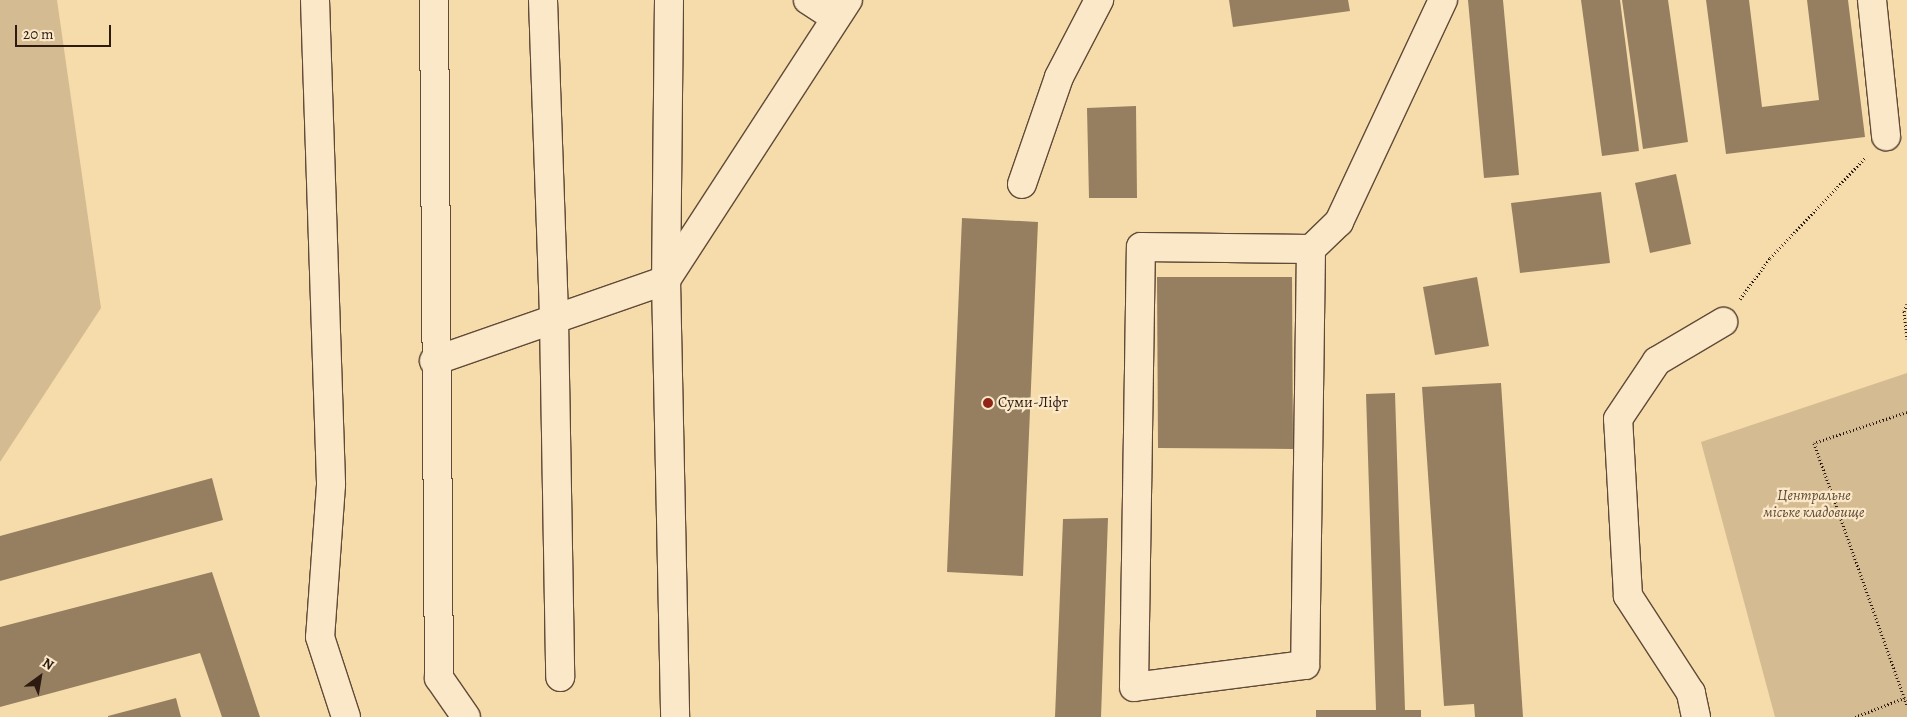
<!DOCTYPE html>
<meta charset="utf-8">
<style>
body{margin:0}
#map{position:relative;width:1907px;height:717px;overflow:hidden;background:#f7dcab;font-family:Alegreya,serif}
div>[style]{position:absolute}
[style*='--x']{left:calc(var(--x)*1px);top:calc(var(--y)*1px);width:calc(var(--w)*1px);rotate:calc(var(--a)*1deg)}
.green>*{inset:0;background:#d5bb91}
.building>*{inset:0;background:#967f61}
.path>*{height:3px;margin-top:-1.5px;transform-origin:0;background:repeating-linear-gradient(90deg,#2d1a11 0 1px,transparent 0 3.5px)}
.roads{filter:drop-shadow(1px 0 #604a38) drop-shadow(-1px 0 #604a38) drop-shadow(0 1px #604a38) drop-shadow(0 -1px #604a38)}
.minor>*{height:28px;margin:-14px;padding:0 14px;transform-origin:14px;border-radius:14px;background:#fae8c8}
.dots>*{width:14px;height:14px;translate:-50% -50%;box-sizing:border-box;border:2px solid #fae8c8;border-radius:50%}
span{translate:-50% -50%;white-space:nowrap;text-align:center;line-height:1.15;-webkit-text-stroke:4.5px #fae8c8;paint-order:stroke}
.poi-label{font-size:15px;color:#2d1a11}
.left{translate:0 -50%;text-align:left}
.park-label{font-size:15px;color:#5f4a37;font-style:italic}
.north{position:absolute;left:15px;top:652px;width:50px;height:50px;-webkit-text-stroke:4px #fae8c8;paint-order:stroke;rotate:32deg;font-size:14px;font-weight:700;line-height:20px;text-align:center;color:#2d1a11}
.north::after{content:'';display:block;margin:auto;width:18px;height:22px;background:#2d1a11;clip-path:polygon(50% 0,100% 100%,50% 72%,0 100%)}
.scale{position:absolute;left:15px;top:25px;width:96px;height:22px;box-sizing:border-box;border:2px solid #2d1a11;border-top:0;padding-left:6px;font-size:15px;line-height:18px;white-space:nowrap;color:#2d1a11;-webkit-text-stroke:4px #fae8c8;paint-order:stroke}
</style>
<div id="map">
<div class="green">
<i style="clip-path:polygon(0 0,57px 0,101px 308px,0 462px)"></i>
<i style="clip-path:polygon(1907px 373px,1907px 717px,1775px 717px,1701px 442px)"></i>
</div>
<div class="building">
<i style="clip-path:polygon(1229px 0,1348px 0,1350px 11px,1233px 27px)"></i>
<i style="clip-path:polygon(1468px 0,1503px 0,1519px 175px,1484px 178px)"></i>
<i style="clip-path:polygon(1581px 0,1620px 0,1639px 151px,1602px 156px)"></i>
<i style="clip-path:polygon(1622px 0,1668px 0,1688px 142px,1643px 149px)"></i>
<i style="clip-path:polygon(1706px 0,1749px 0,1762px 107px,1819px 100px,1807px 0,1848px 0,1865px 137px,1726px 154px)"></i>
<i style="clip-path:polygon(1136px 106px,1137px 198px,1089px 198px,1087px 108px)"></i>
<i style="clip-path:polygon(1676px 174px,1691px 244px,1650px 253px,1635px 183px)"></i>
<i style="clip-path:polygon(1601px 192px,1610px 263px,1520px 273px,1511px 203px)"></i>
<i style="clip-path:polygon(962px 218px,1038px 222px,1023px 576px,947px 572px)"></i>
<i style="clip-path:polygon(1157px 277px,1292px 277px,1293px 449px,1158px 448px)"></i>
<i style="clip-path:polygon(1477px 277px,1489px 346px,1435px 355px,1423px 287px)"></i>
<i style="clip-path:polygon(1501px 383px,1523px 717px,1475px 717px,1474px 704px,1444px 706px,1422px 387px)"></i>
<i style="clip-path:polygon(1395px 393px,1405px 710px,1421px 710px,1421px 717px,1316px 717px,1316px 710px,1376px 710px,1366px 394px)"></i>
<i style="clip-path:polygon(212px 478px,223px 520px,0 581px,0 536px)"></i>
<i style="clip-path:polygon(1108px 518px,1101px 717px,1055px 717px,1063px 519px)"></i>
<i style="clip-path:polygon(212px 572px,260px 717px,222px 717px,200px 653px,0 707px,0 627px)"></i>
<i style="clip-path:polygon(176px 698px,181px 717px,108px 717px,108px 716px)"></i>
</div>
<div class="path">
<i style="--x:1740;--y:299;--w:51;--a:-53.8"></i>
<i style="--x:1770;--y:258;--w:138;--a:-46.5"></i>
<i style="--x:1907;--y:304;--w:8;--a:113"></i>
<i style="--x:1904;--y:311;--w:28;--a:84"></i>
<i style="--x:1907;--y:412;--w:98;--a:161.6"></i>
<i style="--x:1814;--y:443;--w:278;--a:70.5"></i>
<i style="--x:1855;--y:717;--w:53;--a:-21.2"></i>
</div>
<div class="roads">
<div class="minor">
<i style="--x:315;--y:0;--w:485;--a:88.1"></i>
<i style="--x:331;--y:485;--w:152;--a:94.1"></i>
<i style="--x:320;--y:637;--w:84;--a:72"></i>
<i style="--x:434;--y:0;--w:678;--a:89.58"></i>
<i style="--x:439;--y:678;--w:47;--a:55.3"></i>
<i style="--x:543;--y:0;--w:319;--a:88"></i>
<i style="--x:554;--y:319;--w:358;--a:89"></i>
<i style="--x:669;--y:0;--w:280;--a:90.6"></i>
<i style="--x:666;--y:280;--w:437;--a:88.8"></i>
<i style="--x:808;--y:0;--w:31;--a:33"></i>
<i style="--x:1872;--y:0;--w:137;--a:84.1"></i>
<i style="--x:1022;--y:184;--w:113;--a:-70.9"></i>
<i style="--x:1059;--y:77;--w:87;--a:-62.5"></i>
<i style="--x:1311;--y:249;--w:416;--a:90.8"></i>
<i style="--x:1305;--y:665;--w:172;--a:172.7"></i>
<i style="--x:1134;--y:687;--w:440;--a:-89.1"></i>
<i style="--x:1141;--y:247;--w:170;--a:0.7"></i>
<i style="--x:1311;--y:249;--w:39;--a:-44"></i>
<i style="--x:1339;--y:222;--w:245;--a:-64.9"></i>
<i style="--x:434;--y:361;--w:246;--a:-19.2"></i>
<i style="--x:666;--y:280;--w:334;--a:-57"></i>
<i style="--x:1696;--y:717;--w:25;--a:-102"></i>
<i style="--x:1691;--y:693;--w:116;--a:-123"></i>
<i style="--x:1628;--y:596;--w:177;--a:-93.2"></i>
<i style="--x:1618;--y:419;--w:70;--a:-56.1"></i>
<i style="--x:1657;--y:361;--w:77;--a:-30.6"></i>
</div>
</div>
<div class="dots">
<i style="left:988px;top:403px;background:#8f2418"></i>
</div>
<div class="poi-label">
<span class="left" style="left:998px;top:403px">Суми-Ліфт</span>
</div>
<div class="park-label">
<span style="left:1814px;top:504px">Центральне<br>міське кладовище</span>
</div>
<div class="north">N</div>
<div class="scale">20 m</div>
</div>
